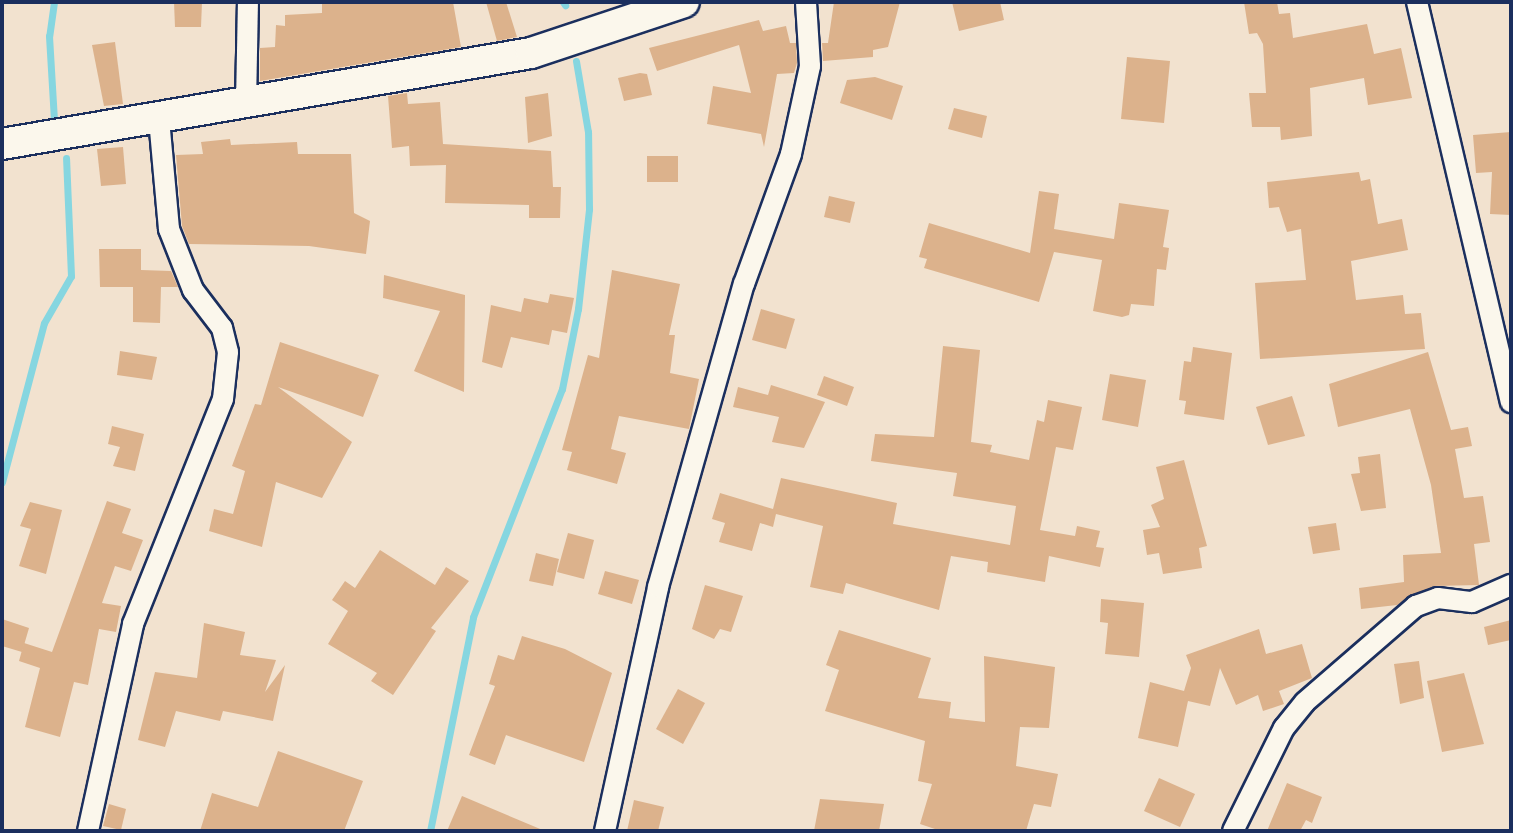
<!DOCTYPE html>
<style>
body{margin:0}
#map{position:relative;width:1513px;height:833px;overflow:hidden;background:#f2e2cf;font-family:Mali,sans-serif}
div>[style]{position:absolute}
[style*='--x']{left:calc(var(--x)*1px);top:calc(var(--y)*1px);width:calc(var(--w)*1px);rotate:calc(var(--a)*1deg)}
.stream>*{height:7px;margin:-3.5px;padding:0 3.5px;transform-origin:3.5px;border-radius:3.5px;background:#86d6e0}
.building>*{inset:0;background:#dcb28c}
.roads{filter:drop-shadow(2px 0 #1b2f5e) drop-shadow(-2px 0 #1b2f5e) drop-shadow(0 2px #1b2f5e) drop-shadow(0 -2px #1b2f5e)}
.street>*{height:20px;margin:-10px;padding:0 10px;transform-origin:10px;border-radius:10px;background:#fbf7ec}
.secondary>*{height:30px;margin:-15px;padding:0 15px;transform-origin:15px;border-radius:15px;background:#fbf7ec}
span{translate:-50% -50%;white-space:nowrap;text-align:center;line-height:1.15;-webkit-text-stroke:7px #fbf7ec;paint-order:stroke}
.frame{position:absolute;inset:0;border:4px solid #1b2f5e;pointer-events:none}
</style>
<div id="map">
<div class="stream">
<i style="--x:54;--y:2;--w:34;--a:98"></i>
<i style="--x:49;--y:36;--w:83;--a:86.6"></i>
<i style="--x:563;--y:2;--w:4;--a:56"></i>
<i style="--x:2;--y:482;--w:164;--a:-75.2"></i>
<i style="--x:44;--y:323;--w:54;--a:-60.1"></i>
<i style="--x:71;--y:276;--w:118;--a:-92.4"></i>
<i style="--x:430;--y:831;--w:218;--a:-78.6"></i>
<i style="--x:473;--y:617;--w:245;--a:-68.7"></i>
<i style="--x:562;--y:389;--w:82;--a:-78.7"></i>
<i style="--x:578;--y:309;--w:101;--a:-83.7"></i>
<i style="--x:589;--y:209;--w:77;--a:-90.7"></i>
<i style="--x:588;--y:132;--w:72;--a:-99.6"></i>
</div>
<div class="building">
<i style="clip-path:polygon(174px 2px,202px 2px,201px 27px,175px 27px)"></i>
<i style="clip-path:polygon(322px 2px,453px 2px,461px 47px,260px 81px,260px 48px,275px 47px,276px 25px,285px 26px,285px 15px,322px 13px)"></i>
<i style="clip-path:polygon(486px 2px,506px 2px,517px 37px,497px 41px)"></i>
<i style="clip-path:polygon(834px 2px,900px 2px,888px 47px,873px 50px,873px 57px,823px 61px,822px 43px,828px 43px)"></i>
<i style="clip-path:polygon(952px 2px,1000px 2px,1004px 20px,959px 31px)"></i>
<i style="clip-path:polygon(1244px 2px,1277px 2px,1279px 14px,1290px 13px,1293px 38px,1367px 24px,1374px 54px,1401px 48px,1412px 98px,1368px 105px,1364px 78px,1310px 88px,1312px 136px,1281px 140px,1280px 127px,1252px 127px,1249px 93px,1266px 93px,1263px 44px,1257px 33px,1249px 34px)"></i>
<i style="clip-path:polygon(759px 20px,763px 31px,786px 26px,790px 43px,796px 43px,797px 63px,794px 73px,777px 74px,764px 147px,761px 134px,707px 124px,713px 86px,751px 93px,739px 45px,657px 71px,649px 48px)"></i>
<i style="clip-path:polygon(115px 42px,123px 104px,104px 106px,92px 45px)"></i>
<i style="clip-path:polygon(1127px 57px,1170px 61px,1164px 123px,1121px 119px)"></i>
<i style="clip-path:polygon(640px 73px,647px 74px,652px 95px,624px 101px,618px 78px)"></i>
<i style="clip-path:polygon(875px 77px,903px 86px,892px 120px,840px 103px,847px 80px)"></i>
<i style="clip-path:polygon(407px 93px,408px 104px,440px 102px,443px 144px,551px 151px,553px 187px,561px 187px,560px 218px,529px 218px,529px 205px,445px 203px,446px 165px,410px 166px,409px 146px,392px 148px,388px 96px)"></i>
<i style="clip-path:polygon(548px 93px,552px 136px,528px 143px,525px 97px)"></i>
<i style="clip-path:polygon(954px 108px,987px 116px,982px 138px,948px 129px)"></i>
<i style="clip-path:polygon(1511px 132px,1511px 215px,1490px 214px,1492px 172px,1476px 173px,1473px 135px)"></i>
<i style="clip-path:polygon(230px 139px,231px 145px,297px 142px,298px 154px,351px 154px,354px 213px,370px 221px,366px 254px,309px 246px,189px 244px,182px 226px,176px 155px,203px 154px,201px 142px)"></i>
<i style="clip-path:polygon(123px 147px,126px 184px,101px 186px,97px 149px)"></i>
<i style="clip-path:polygon(647px 156px,678px 156px,678px 182px,647px 182px)"></i>
<i style="clip-path:polygon(1359px 172px,1361px 181px,1370px 179px,1378px 224px,1402px 219px,1408px 250px,1351px 261px,1356px 300px,1403px 295px,1405px 314px,1421px 313px,1425px 349px,1260px 359px,1255px 283px,1306px 280px,1301px 229px,1287px 232px,1279px 207px,1269px 208px,1267px 182px)"></i>
<i style="clip-path:polygon(1039px 191px,1059px 194px,1054px 229px,1114px 239px,1119px 203px,1169px 210px,1163px 247px,1169px 248px,1166px 270px,1157px 269px,1154px 306px,1131px 304px,1129px 315px,1122px 317px,1093px 311px,1102px 260px,1054px 252px,1039px 302px,924px 268px,927px 259px,919px 257px,929px 223px,1030px 253px)"></i>
<i style="clip-path:polygon(829px 196px,855px 202px,850px 223px,824px 217px)"></i>
<i style="clip-path:polygon(99px 249px,141px 249px,141px 270px,171px 271px,178px 287px,161px 287px,160px 323px,133px 322px,133px 287px,100px 287px)"></i>
<i style="clip-path:polygon(612px 270px,680px 284px,669px 335px,675px 335px,670px 373px,699px 379px,689px 429px,619px 416px,611px 449px,626px 453px,617px 484px,567px 470px,572px 452px,562px 450px,588px 355px,599px 358px)"></i>
<i style="clip-path:polygon(384px 275px,465px 295px,464px 392px,414px 371px,440px 311px,383px 298px)"></i>
<i style="clip-path:polygon(550px 294px,574px 298px,567px 333px,552px 330px,549px 345px,511px 337px,502px 368px,482px 362px,491px 305px,521px 312px,524px 298px,548px 303px)"></i>
<i style="clip-path:polygon(761px 309px,795px 319px,786px 349px,752px 340px)"></i>
<i style="clip-path:polygon(280px 342px,379px 375px,363px 417px,278px 387px,352px 442px,322px 498px,276px 482px,262px 547px,209px 531px,214px 509px,233px 514px,245px 471px,232px 466px,255px 404px,261px 405px)"></i>
<i style="clip-path:polygon(943px 346px,980px 350px,971px 442px,992px 445px,990px 452px,1029px 460px,1037px 420px,1044px 422px,1048px 400px,1082px 407px,1073px 450px,1056px 447px,1040px 530px,1075px 536px,1077px 526px,1100px 531px,1096px 547px,1104px 548px,1100px 567px,1049px 556px,1045px 582px,987px 572px,988px 562px,951px 556px,939px 610px,846px 583px,843px 594px,810px 587px,823px 526px,776px 514px,773px 527px,760px 523px,752px 551px,719px 542px,725px 523px,712px 519px,720px 493px,773px 509px,781px 478px,897px 503px,893px 524px,1010px 545px,1016px 506px,953px 496px,957px 473px,871px 461px,875px 434px,934px 437px)"></i>
<i style="clip-path:polygon(1193px 347px,1232px 353px,1224px 420px,1184px 414px,1186px 401px,1179px 400px,1184px 361px,1191px 362px)"></i>
<i style="clip-path:polygon(120px 351px,157px 357px,152px 380px,117px 375px)"></i>
<i style="clip-path:polygon(1428px 352px,1451px 430px,1468px 427px,1472px 446px,1455px 449px,1464px 498px,1483px 496px,1490px 542px,1474px 544px,1479px 585px,1434px 586px,1397px 605px,1361px 609px,1359px 588px,1404px 582px,1403px 555px,1441px 553px,1431px 485px,1410px 409px,1338px 427px,1329px 384px)"></i>
<i style="clip-path:polygon(1110px 374px,1146px 380px,1138px 427px,1102px 420px)"></i>
<i style="clip-path:polygon(824px 376px,854px 387px,847px 406px,817px 395px)"></i>
<i style="clip-path:polygon(771px 385px,825px 402px,804px 448px,772px 442px,779px 417px,733px 407px,738px 387px,768px 395px)"></i>
<i style="clip-path:polygon(1292px 396px,1305px 436px,1268px 445px,1256px 407px)"></i>
<i style="clip-path:polygon(112px 426px,144px 434px,135px 471px,113px 466px,120px 447px,108px 444px)"></i>
<i style="clip-path:polygon(1380px 454px,1386px 508px,1361px 511px,1351px 474px,1360px 473px,1358px 457px)"></i>
<i style="clip-path:polygon(1184px 460px,1207px 546px,1199px 548px,1202px 568px,1163px 574px,1159px 553px,1147px 555px,1143px 530px,1160px 527px,1151px 505px,1164px 499px,1156px 467px)"></i>
<i style="clip-path:polygon(107px 501px,131px 509px,122px 533px,143px 540px,131px 571px,115px 566px,102px 603px,121px 606px,116px 632px,99px 629px,88px 685px,74px 682px,60px 737px,25px 727px,40px 668px,19px 661px,24px 643px,52px 652px)"></i>
<i style="clip-path:polygon(30px 502px,62px 510px,46px 574px,19px 566px,31px 529px,20px 526px)"></i>
<i style="clip-path:polygon(1336px 523px,1340px 550px,1313px 554px,1308px 527px)"></i>
<i style="clip-path:polygon(568px 533px,594px 540px,584px 579px,557px 572px)"></i>
<i style="clip-path:polygon(380px 550px,435px 585px,446px 567px,469px 581px,431px 628px,436px 631px,393px 695px,371px 681px,377px 673px,328px 644px,348px 611px,332px 600px,345px 581px,355px 588px)"></i>
<i style="clip-path:polygon(536px 553px,559px 559px,553px 586px,529px 581px)"></i>
<i style="clip-path:polygon(605px 571px,639px 580px,632px 604px,598px 594px)"></i>
<i style="clip-path:polygon(705px 585px,743px 596px,731px 632px,720px 629px,714px 639px,692px 629px)"></i>
<i style="clip-path:polygon(1101px 599px,1144px 603px,1139px 657px,1105px 654px,1108px 623px,1100px 622px)"></i>
<i style="clip-path:polygon(2px 619px,29px 628px,22px 652px,2px 646px)"></i>
<i style="clip-path:polygon(1511px 620px,1511px 640px,1488px 645px,1484px 627px)"></i>
<i style="clip-path:polygon(204px 623px,245px 632px,240px 655px,276px 660px,265px 692px,285px 665px,273px 721px,223px 711px,220px 721px,176px 711px,165px 747px,138px 740px,155px 672px,197px 678px)"></i>
<i style="clip-path:polygon(1259px 629px,1266px 654px,1302px 644px,1312px 678px,1279px 691px,1284px 704px,1263px 711px,1258px 695px,1236px 705px,1220px 668px,1210px 706px,1188px 701px,1178px 747px,1138px 738px,1150px 682px,1184px 691px,1191px 668px,1186px 655px)"></i>
<i style="clip-path:polygon(839px 630px,931px 658px,918px 698px,951px 702px,949px 718px,985px 722px,984px 656px,1055px 667px,1049px 728px,1020px 727px,1016px 766px,1058px 774px,1051px 807px,1034px 804px,1026px 831px,941px 831px,920px 824px,932px 784px,918px 781px,925px 741px,825px 711px,839px 670px,826px 665px)"></i>
<i style="clip-path:polygon(522px 636px,565px 649px,612px 673px,584px 762px,506px 735px,495px 765px,469px 755px,495px 686px,489px 684px,498px 655px,514px 660px)"></i>
<i style="clip-path:polygon(1419px 661px,1424px 698px,1400px 704px,1394px 664px)"></i>
<i style="clip-path:polygon(1464px 673px,1484px 744px,1442px 752px,1427px 681px)"></i>
<i style="clip-path:polygon(678px 689px,705px 703px,683px 744px,656px 729px)"></i>
<i style="clip-path:polygon(278px 751px,363px 781px,344px 831px,200px 831px,212px 793px,258px 807px)"></i>
<i style="clip-path:polygon(1159px 778px,1195px 794px,1180px 827px,1144px 811px)"></i>
<i style="clip-path:polygon(1287px 783px,1322px 797px,1312px 823px,1306px 820px,1300px 831px,1267px 831px)"></i>
<i style="clip-path:polygon(462px 796px,545px 831px,447px 831px)"></i>
<i style="clip-path:polygon(820px 799px,884px 804px,879px 831px,814px 831px)"></i>
<i style="clip-path:polygon(634px 800px,664px 807px,658px 831px,627px 831px)"></i>
<i style="clip-path:polygon(109px 804px,126px 809px,121px 830px,103px 826px)"></i>
</div>
<div class="roads">
<div class="street">
<i style="--x:1417;--y:2;--w:411;--a:76.8"></i>
<i style="--x:246;--y:104;--w:102;--a:-88.9"></i>
<i style="--x:88;--y:831;--w:212;--a:-77.7"></i>
<i style="--x:133;--y:624;--w:242;--a:-68.2"></i>
<i style="--x:223;--y:399;--w:47;--a:-83.9"></i>
<i style="--x:228;--y:352;--w:25;--a:-104"></i>
<i style="--x:222;--y:328;--w:48;--a:-127.3"></i>
<i style="--x:193;--y:290;--w:66;--a:-111.5"></i>
<i style="--x:169;--y:229;--w:110;--a:-95.2"></i>
<i style="--x:605;--y:831;--w:250;--a:-77.7"></i>
<i style="--x:658;--y:587;--w:315;--a:-74.2"></i>
<i style="--x:744;--y:284;--w:138;--a:-70.1"></i>
<i style="--x:791;--y:154;--w:90;--a:-77.8"></i>
<i style="--x:810;--y:66;--w:64;--a:-93.6"></i>
<i style="--x:1233;--y:831;--w:115;--a:-63.7"></i>
<i style="--x:1284;--y:728;--w:33;--a:-51"></i>
<i style="--x:1305;--y:702;--w:147;--a:-40.9"></i>
<i style="--x:1416;--y:606;--w:23;--a:-20"></i>
<i style="--x:1438;--y:598;--w:34;--a:7"></i>
<i style="--x:1472;--y:602;--w:43;--a:-23.6"></i>
</div>
<div class="secondary">
<i style="--x:2;--y:144;--w:537;--a:-9.76"></i>
<i style="--x:531;--y:53;--w:161;--a:-18.4"></i>
</div>
</div>
<div class="frame"></div>
</div>
